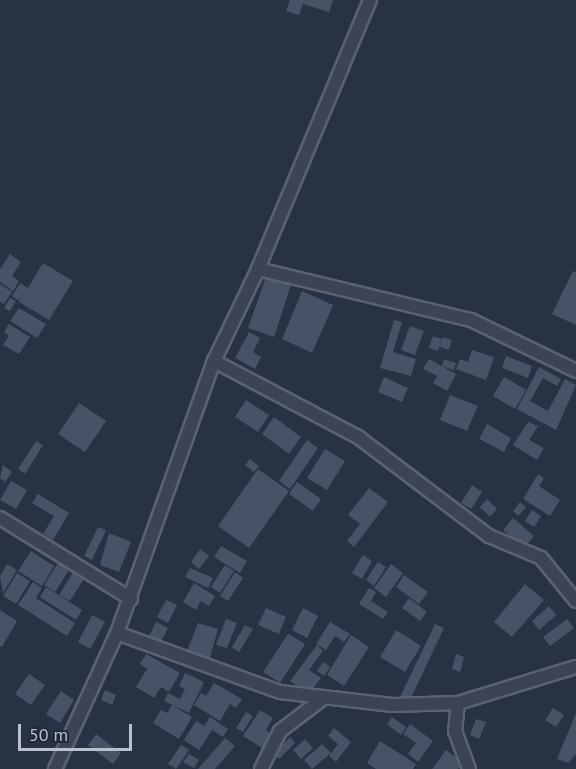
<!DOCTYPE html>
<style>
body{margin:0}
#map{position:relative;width:576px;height:769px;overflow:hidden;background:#273244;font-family:"PT Sans",sans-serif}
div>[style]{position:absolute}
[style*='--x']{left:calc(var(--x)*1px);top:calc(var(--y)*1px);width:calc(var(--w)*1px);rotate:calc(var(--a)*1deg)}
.building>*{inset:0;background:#465266}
.roads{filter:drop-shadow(2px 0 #5a6271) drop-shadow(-2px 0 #5a6271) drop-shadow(0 2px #5a6271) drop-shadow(0 -2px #5a6271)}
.minor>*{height:12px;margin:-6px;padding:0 6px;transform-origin:6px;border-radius:6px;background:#3b4454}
span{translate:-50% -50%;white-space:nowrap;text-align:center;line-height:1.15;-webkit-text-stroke:5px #202939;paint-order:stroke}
.scale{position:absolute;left:18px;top:724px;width:114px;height:27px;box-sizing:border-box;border:3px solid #b9c0cd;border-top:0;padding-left:8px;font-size:18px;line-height:21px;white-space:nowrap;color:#b9c0cd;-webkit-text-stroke:4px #202939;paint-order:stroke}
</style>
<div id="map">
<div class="building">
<i style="clip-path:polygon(290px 0,333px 0,329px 12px,303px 4px,299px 15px,286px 11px)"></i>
<i style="clip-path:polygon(10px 254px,21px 262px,12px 276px,19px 281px,13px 291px,0 282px,0 269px)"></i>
<i style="clip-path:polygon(43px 263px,73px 281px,49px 320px,19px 302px,26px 290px,19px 301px,12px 296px,20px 283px,28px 288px)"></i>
<i style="clip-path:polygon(573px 271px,576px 272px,576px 325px,552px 314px)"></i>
<i style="clip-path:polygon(266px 277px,291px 285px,274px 337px,248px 328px)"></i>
<i style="clip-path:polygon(0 284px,12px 292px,4px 304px,0 302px)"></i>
<i style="clip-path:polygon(302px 291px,333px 305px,312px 353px,282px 339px)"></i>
<i style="clip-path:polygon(10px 298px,16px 301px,10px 311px,4px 308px)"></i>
<i style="clip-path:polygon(19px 308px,46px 324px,37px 338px,10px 321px)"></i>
<i style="clip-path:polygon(394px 320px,402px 322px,393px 352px,416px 359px,411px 376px,380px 368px)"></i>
<i style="clip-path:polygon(9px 324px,30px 337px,19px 354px,3px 345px,9px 336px,4px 332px)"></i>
<i style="clip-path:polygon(410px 326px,424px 331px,415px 355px,401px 350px)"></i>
<i style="clip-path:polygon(249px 332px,260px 338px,253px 352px,261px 357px,255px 369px,235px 358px)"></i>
<i style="clip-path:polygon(433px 336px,442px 339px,438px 351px,429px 348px)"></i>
<i style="clip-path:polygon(443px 337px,452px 340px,449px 350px,440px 347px)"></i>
<i style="clip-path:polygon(472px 350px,494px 357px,486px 380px,456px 369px,460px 359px,468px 362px)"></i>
<i style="clip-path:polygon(506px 356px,532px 366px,528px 378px,502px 368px)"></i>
<i style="clip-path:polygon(429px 359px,456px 374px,447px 391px,433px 383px,437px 376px,423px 369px)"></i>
<i style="clip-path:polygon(444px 359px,456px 363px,454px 370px,442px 366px)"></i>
<i style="clip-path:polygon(539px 367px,561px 379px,557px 386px,543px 378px,530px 401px,548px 411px,565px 379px,576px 385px,556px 430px,517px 409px)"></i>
<i style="clip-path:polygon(384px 377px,408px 388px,402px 402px,378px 392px)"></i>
<i style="clip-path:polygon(504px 377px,526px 390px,515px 409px,493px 396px)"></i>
<i style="clip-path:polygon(450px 395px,478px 406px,467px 431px,440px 420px)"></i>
<i style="clip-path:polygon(246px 400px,269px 415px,258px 432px,235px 417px)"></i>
<i style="clip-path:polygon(79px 403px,106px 421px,85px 452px,58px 434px)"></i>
<i style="clip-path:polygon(274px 417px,301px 437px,289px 454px,262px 434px)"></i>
<i style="clip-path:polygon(528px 422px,538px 426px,529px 440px,544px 448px,537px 460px,513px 445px)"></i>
<i style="clip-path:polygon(487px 424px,511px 438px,504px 452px,479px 439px)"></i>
<i style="clip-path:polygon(307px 440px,318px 448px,290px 489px,279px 481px)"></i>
<i style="clip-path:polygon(36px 441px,43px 445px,25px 474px,18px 469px)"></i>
<i style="clip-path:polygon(325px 449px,345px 461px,327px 490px,307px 478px)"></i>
<i style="clip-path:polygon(250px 459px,259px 466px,254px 472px,245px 465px)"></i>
<i style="clip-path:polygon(3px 465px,12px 472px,5px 482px,0 478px)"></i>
<i style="clip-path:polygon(258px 469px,289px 491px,249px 548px,218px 526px)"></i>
<i style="clip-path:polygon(538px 474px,544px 478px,539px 486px,560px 500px,550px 516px,523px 499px)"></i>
<i style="clip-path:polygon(11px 481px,27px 490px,16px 509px,0 500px)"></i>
<i style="clip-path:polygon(297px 482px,321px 499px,313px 511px,289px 494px)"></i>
<i style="clip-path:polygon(472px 485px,482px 492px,471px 509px,461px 503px)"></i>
<i style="clip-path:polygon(369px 488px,388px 502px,354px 547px,347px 541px,360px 524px,348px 515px)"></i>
<i style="clip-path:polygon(38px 494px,69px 513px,53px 540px,43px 534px,54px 516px,32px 503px)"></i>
<i style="clip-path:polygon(487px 499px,497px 509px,490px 517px,480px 507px)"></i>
<i style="clip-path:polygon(520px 502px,526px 507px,518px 516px,513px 511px)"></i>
<i style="clip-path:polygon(532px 510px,541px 516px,534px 527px,525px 521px)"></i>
<i style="clip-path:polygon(513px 518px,534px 536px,524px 548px,503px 530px)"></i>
<i style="clip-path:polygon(98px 527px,106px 530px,92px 560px,84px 556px)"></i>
<i style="clip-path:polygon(109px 533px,131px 542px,119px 572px,100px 565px)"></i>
<i style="clip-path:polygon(221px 546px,247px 561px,240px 573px,214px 557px)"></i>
<i style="clip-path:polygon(200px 549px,209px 556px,199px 569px,191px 562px)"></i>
<i style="clip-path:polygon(31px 551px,54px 566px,42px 586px,18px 571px)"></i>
<i style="clip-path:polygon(363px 555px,372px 561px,362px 579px,352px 573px)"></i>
<i style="clip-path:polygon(378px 562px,386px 567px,374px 586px,366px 580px)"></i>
<i style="clip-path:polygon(58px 563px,69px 570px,55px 592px,44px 585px)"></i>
<i style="clip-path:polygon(7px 564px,17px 570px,3px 593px,0 576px)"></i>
<i style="clip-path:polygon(391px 564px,403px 573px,386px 597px,374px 588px)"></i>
<i style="clip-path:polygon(225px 565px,234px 571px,220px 593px,211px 587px)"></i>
<i style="clip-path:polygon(190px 568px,213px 578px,208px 588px,185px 577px)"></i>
<i style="clip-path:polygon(73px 572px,84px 579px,70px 601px,59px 595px)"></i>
<i style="clip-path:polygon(235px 572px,243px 578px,228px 601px,220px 596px)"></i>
<i style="clip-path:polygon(17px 573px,30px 581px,16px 604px,3px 596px)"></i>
<i style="clip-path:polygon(404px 575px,428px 592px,419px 604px,396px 587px)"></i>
<i style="clip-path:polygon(33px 582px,42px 588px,36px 598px,75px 623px,67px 636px,18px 605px)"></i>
<i style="clip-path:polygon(194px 583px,215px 596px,209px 606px,201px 601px,196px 610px,183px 602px)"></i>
<i style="clip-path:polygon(525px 584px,544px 600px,512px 637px,494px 622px)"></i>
<i style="clip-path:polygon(46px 587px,82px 610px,76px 620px,40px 597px)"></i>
<i style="clip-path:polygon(369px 588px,376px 592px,371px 601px,388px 612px,383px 619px,359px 604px)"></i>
<i style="clip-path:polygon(409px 598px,427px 612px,420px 621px,402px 608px)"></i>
<i style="clip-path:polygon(166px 600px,177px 605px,168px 623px,157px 617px)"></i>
<i style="clip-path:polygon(549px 606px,556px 615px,539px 630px,532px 621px)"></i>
<i style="clip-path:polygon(266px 608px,286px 617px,279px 634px,258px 625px)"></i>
<i style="clip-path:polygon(303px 608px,318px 616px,307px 638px,292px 630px)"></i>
<i style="clip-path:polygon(0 610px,17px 621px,2px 647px,0 646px)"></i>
<i style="clip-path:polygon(92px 615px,105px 622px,90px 649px,78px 642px)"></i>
<i style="clip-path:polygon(226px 619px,237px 623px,227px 648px,216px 645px)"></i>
<i style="clip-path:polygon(567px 619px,574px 628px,550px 646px,543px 637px)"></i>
<i style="clip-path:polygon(156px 622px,168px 628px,160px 644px,148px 638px)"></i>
<i style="clip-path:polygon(330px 622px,350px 634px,344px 642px,335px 636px,326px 650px,316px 644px)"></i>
<i style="clip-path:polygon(198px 623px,218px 629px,209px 661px,186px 653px)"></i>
<i style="clip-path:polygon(435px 624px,444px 628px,409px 702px,400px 697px)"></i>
<i style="clip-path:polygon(245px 625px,253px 629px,239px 652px,232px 647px)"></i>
<i style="clip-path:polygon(396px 630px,421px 646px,405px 672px,380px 657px)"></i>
<i style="clip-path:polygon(288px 634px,305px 644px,280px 683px,263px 672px)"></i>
<i style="clip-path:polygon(351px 635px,369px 647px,344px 686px,327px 675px)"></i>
<i style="clip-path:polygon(317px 645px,323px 651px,309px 670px,321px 678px,309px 694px,290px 681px)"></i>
<i style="clip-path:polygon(146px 654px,180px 673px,169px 692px,161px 687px,154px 698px,136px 687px,147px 669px,140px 664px)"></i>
<i style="clip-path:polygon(456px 654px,464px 657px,460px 672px,452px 669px)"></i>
<i style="clip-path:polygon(323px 662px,330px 667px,324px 676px,317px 671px)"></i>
<i style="clip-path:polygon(185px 673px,204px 682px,189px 713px,164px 701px,168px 693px,180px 699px,185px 689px,179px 686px)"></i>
<i style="clip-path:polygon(29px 674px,45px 685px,31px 705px,15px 694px)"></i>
<i style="clip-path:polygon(214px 683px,242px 699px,236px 708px,230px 704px,220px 721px,194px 705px,201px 693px,206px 696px)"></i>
<i style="clip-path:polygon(105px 690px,116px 695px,112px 705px,101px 700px)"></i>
<i style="clip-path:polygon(61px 691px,74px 700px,60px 723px,46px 714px)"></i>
<i style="clip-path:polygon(172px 705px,192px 717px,179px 739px,153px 723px,161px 710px,167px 713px)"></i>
<i style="clip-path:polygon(553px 708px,564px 715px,556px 727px,545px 720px)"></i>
<i style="clip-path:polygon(260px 710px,273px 718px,266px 730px,271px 734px,262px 748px,243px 736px)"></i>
<i style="clip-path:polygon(246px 712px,253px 716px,243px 732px,236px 728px)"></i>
<i style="clip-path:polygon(576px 713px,576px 754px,568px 763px,557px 759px)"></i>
<i style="clip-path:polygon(210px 717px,228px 729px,223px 737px,212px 730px,199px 750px,184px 740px,196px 721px,204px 726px)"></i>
<i style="clip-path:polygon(392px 717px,406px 727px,401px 735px,387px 724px)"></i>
<i style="clip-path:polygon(476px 719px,486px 722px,479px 739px,470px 735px)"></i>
<i style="clip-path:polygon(410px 724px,433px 741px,418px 762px,408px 754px,416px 743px,403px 734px)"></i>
<i style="clip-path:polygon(334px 728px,351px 742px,336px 762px,329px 756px,338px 744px,328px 736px)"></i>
<i style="clip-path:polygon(96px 734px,121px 753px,113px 764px,88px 745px)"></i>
<i style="clip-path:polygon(290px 737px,295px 743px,279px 759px,274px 754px)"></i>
<i style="clip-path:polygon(225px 738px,235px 746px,215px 769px,198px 769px)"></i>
<i style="clip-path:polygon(305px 739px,313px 748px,301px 759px,293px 750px)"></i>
<i style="clip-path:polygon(380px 741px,416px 764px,413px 769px,376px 769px,367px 763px)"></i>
<i style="clip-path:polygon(322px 744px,331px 753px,312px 769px,304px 760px)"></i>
<i style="clip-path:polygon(181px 745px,189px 750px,176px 769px,168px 764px)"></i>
<i style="clip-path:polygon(446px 750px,463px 762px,458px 769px,432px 769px)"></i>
<i style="clip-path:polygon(189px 754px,199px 760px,194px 768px,183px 762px)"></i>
</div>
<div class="roads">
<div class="minor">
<i style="--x:258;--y:269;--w:219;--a:13.5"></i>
<i style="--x:471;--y:320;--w:117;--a:25.9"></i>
<i style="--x:214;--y:361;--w:163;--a:27.8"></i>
<i style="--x:358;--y:437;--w:164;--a:37.1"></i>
<i style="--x:489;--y:536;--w:56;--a:22.9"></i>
<i style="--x:541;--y:558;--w:55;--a:50.9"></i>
<i style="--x:0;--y:518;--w:154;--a:31.7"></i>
<i style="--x:117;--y:633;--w:173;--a:19.9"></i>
<i style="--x:280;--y:692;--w:113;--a:6.6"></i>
<i style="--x:392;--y:705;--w:66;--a:-1.7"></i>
<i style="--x:458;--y:703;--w:123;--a:-17"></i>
<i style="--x:458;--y:703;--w:28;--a:96"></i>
<i style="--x:455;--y:731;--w:40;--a:69.8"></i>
<i style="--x:55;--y:769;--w:149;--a:-65.5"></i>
<i style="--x:117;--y:633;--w:289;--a:-70.4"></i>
<i style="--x:214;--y:361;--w:102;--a:-64.4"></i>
<i style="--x:258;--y:269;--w:291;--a:-67.4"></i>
<i style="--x:261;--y:769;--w:42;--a:-63.4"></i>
<i style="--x:280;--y:731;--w:51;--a:-37.1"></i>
</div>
</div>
<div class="scale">50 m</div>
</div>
